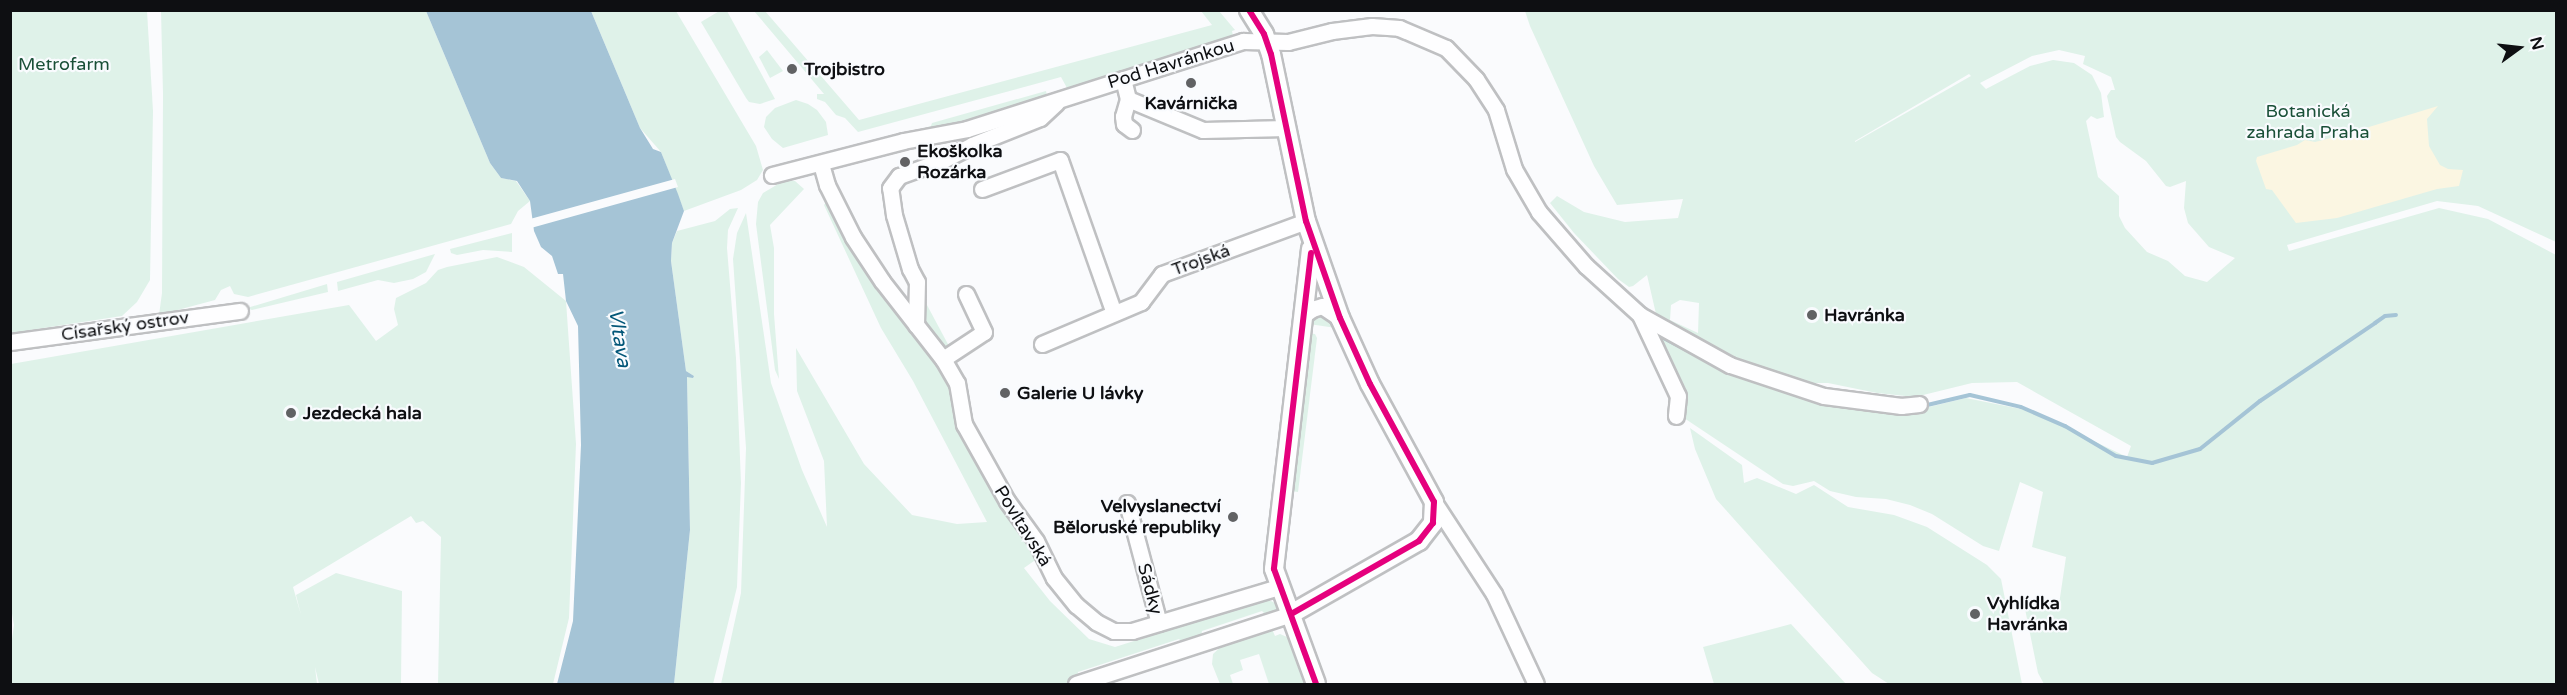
<!DOCTYPE html>
<meta charset="utf-8">
<style>
body{margin:0}
#map{position:relative;width:2567px;height:695px;overflow:hidden;background:#fafbfd;font-family:"Varela Round",sans-serif}
div>[style]{position:absolute}
[style*='--x']{left:calc(var(--x)*1px);top:calc(var(--y)*1px);width:calc(var(--w)*1px);rotate:calc(var(--a)*1deg)}
.green>*{inset:0;background:#dff2e9}
.sand>*{inset:0;background:#fbf6e2}
.water>*{inset:0;background:#a5c4d6}
.pier>*{inset:0;background:#fafbfd}
.stream>*{height:4px;margin:-2px;padding:0 2px;transform-origin:2px;border-radius:2px;background:#a5c4d6}
.roads{filter:drop-shadow(2px 0 #bfc0c2) drop-shadow(-2px 0 #bfc0c2) drop-shadow(0 2px #bfc0c2) drop-shadow(0 -2px #bfc0c2)}
.minor>*{height:15px;margin:-7.5px;padding:0 7.5px;transform-origin:7.5px;border-radius:7.5px;background:#fefeff}
.tertiary>*{height:18px;margin:-9px;padding:0 9px;transform-origin:9px;border-radius:9px;background:#fefeff}
.bus-1>*{height:6px;margin:-3px;padding:0 3px;transform-origin:3px;border-radius:3px;background:#e5007d}
.dots>*{width:16px;height:16px;translate:-50% -50%;box-sizing:border-box;border:3px solid #f9fbfe;border-radius:50%}
span{translate:-50% -50%;white-space:nowrap;text-align:center;line-height:1.15;-webkit-text-stroke:4.5px #f9fbfe;paint-order:stroke}
.park-label{font-size:18px;color:#1a5038}
.street-label{font-size:18px;color:#0e0f12}
.poi-label{font-size:18px;color:#0e0f12;font-weight:700}
.left{translate:0 -50%;text-align:left}
.right{translate:-100% -50%;text-align:right}
.water-label{font-size:20px;color:#025678;font-style:italic}
.frame{position:absolute;inset:0;border:12px solid #0e0f12;pointer-events:none}
.north{position:absolute;left:2489px;top:18px;width:60px;height:60px;-webkit-text-stroke:4px #f9fbfe;paint-order:stroke;rotate:75deg;font-size:16px;font-weight:700;line-height:24px;text-align:center;color:#0e0f12}
.north::after{content:'';display:block;margin:auto;width:21px;height:27px;background:#0e0f12;clip-path:polygon(50% 0,100% 100%,50% 72%,0 100%)}
</style>
<div id="map">
<div class="green">
<i style="clip-path:polygon(11px 10px,147px 11px,153px 111px,150px 280px,137px 302px,122px 316px,11px 333px)"></i>
<i style="clip-path:polygon(721px 10px,727px 11px,775px 99px,760px 104px,749px 102px,746px 98px,701px 22px)"></i>
<i style="clip-path:polygon(161px 11px,426px 11px,490px 163px,501px 178px,516px 181px,530px 201px,518px 211px,511px 224px,248px 297px,234px 294px,230px 286px,221px 290px,215px 300px,159px 315px,162px 293px,163px 94px)"></i>
<i style="clip-path:polygon(591px 11px,676px 11px,756px 146px,763px 170px,757px 180px,741px 190px,684px 211px,661px 152px,640px 128px)"></i>
<i style="clip-path:polygon(750px 11px,765px 11px,859px 120px,1212px 25px,1201px 11px,1219px 11px,1235px 30px,1232px 31px,1233px 36px,1123px 73px,1067px 88px,1061px 77px,858px 132px,845px 118px,836px 115px,825px 102px,817px 99px,817px 94px,824px 94px,754px 11px)"></i>
<i style="clip-path:polygon(evenodd,1525px 11px,2556px 11px,2556px 242px,2478px 206px,2437px 201px,2287px 245px,2289px 251px,2439px 208px,2488px 219px,2556px 255px,2556px 684px,2044px 684px,2038px 673px,2025px 609px,2058px 611px,2066px 557px,2032px 547px,2043px 492px,2020px 482px,1999px 551px,1983px 546px,1932px 514px,1910px 505px,1886px 499px,1856px 497px,1830px 491px,1814px 481px,1793px 486px,1783px 484px,1684px 418px,1685px 400px,1658px 336px,1730px 375px,1827px 401px,1904px 413px,1966px 398px,2031px 411px,2127px 457px,2131px 446px,2017px 382px,1972px 383px,1915px 397px,1877px 393px,1828px 383px,1802px 383px,1720px 351px,1656px 314px,1647px 275px,1633px 286px,1629px 287px,1618px 279px,1574px 233px,1550px 203px,1557px 196px,1584px 212px,1625px 222px,1678px 218px,1683px 199px,1617px 205px,1594px 166px,1530px 26px,1525px 11px,2059px 50px,2085px 56px,2083px 64px,2111px 77px,2115px 90px,2111px 90px,2107px 96px,2116px 137px,2120px 142px,2146px 161px,2166px 186px,2170px 187px,2186px 181px,2184px 208px,2188px 223px,2209px 247px,2235px 258px,2207px 282px,2185px 276px,2168px 261px,2147px 252px,2125px 228px,2119px 216px,2119px 196px,2098px 177px,2086px 121px,2091px 116px,2097px 119px,2104px 117px,2101px 93px,2092px 75px,2074px 63px,2053px 60px,2030px 66px,1986px 89px,1980px 83px,2032px 56px,2059px 50px,1525px 11px,1969px 74px,1971px 76px,1855px 142px,1855px 141px,1969px 74px,1525px 11px,1680px 300px,1699px 303px,1698px 333px,1670px 320px,1671px 305px,1680px 300px)"></i>
<i style="clip-path:polygon(767px 50px,783px 71px,770px 78px,759px 57px)"></i>
<i style="clip-path:polygon(1046px 91px,1047px 96px,957px 128px,906px 133px,931px 126px,932px 123px)"></i>
<i style="clip-path:polygon(796px 100px,808px 104px,817px 110px,826px 122px,828px 135px,783px 148px,772px 139px,764px 127px,766px 117px,775px 108px)"></i>
<i style="clip-path:polygon(785px 180px,795px 181px,804px 189px,770px 225px,774px 248px,774px 314px,779px 379px,775px 370px,756px 224px,758px 202px,763px 193px)"></i>
<i style="clip-path:polygon(829px 198px,940px 365px,1041px 556px,1024px 568px,1050px 601px,1089px 639px,1115px 647px,1261px 601px,1271px 601px,1277px 604px,1277px 609px,1266px 615px,1262px 611px,1202px 631px,1201px 637px,1183px 643px,1179px 639px,1078px 672px,1077px 678px,1068px 681px,1070px 684px,721px 684px,741px 593px,746px 448px,733px 259px,737px 233px,746px 213px,771px 383px,802px 470px,827px 527px,824px 461px,797px 391px,796px 348px,864px 464px,912px 515px,957px 524px,987px 522px,913px 381px,881px 328px,824px 205px)"></i>
<i style="clip-path:polygon(738px 208px,728px 230px,727px 248px,736px 358px,741px 483px,737px 587px,713px 684px,674px 684px,690px 530px,687px 376px,694px 376px,686px 371px,671px 261px,672px 243px,677px 231px,715px 221px,730px 209px)"></i>
<i style="clip-path:polygon(512px 233px,512px 252px,483px 250px,457px 255px,451px 253px,450px 249px)"></i>
<i style="clip-path:polygon(435px 254px,426px 272px,413px 279px,394px 283px,378px 280px,338px 291px,337px 282px)"></i>
<i style="clip-path:polygon(497px 257px,524px 267px,566px 301px,576px 444px,569px 618px,553px 684px,438px 684px,441px 537px,423px 521px,416px 523px,411px 516px,293px 587px,301px 615px,296px 595px,336px 573px,402px 591px,401px 684px,319px 684px,315px 667px,317px 684px,11px 684px,11px 646px,14px 625px,10px 602px,11px 364px,349px 305px,376px 341px,398px 325px,394px 309px,396px 298px,426px 283px,438px 270px,447px 267px)"></i>
<i style="clip-path:polygon(327px 284px,328px 292px,252px 310px,247px 308px)"></i>
<i style="clip-path:polygon(920px 292px,950px 348px,942px 354px,923px 331px)"></i>
<i style="clip-path:polygon(1316px 314px,1327px 314px,1336px 328px,1309px 324px)"></i>
<i style="clip-path:polygon(1307px 333px,1315px 334px,1317px 338px,1298px 492px,1290px 491px)"></i>
<i style="clip-path:polygon(1690px 428px,1742px 465px,1744px 483px,1757px 478px,1796px 494px,1814px 485px,1848px 507px,1894px 515px,1927px 527px,1987px 565px,2001px 579px,2022px 684px,1889px 684px,1872px 673px,1716px 499px,1695px 449px)"></i>
<i style="clip-path:polygon(1791px 624px,1846px 684px,1714px 684px,1703px 647px)"></i>
<i style="clip-path:polygon(1272px 629px,1275px 636px,1280px 634px,1287px 637px,1304px 684px,1269px 684px,1259px 654px,1240px 660px,1243px 670px,1230px 675px,1233px 684px,1220px 684px,1212px 664px,1213px 654px,1225px 643px)"></i>
</div>
<div class="sand">
<i style="clip-path:polygon(2438px 106px,2427px 119px,2429px 146px,2440px 165px,2448px 169px,2463px 170px,2459px 186px,2437px 189px,2337px 218px,2296px 223px,2272px 190px,2266px 189px,2256px 161px,2257px 157px,2297px 145px,2305px 140px,2315px 142px,2346px 134px)"></i>
</div>
<div class="water">
<i style="clip-path:polygon(426px 11px,591px 11px,640px 128px,653px 149px,661px 152px,678px 194px,684px 211px,672px 243px,671px 261px,686px 371px,694px 376px,693px 378px,687px 377px,690px 530px,674px 684px,557px 684px,573px 621px,581px 445px,578px 326px,566px 301px,563px 274px,558px 274px,552px 256px,541px 247px,534px 231px,530px 201px,517px 181px,501px 178px,490px 163px)"></i>
</div>
<div class="pier">
<i style="clip-path:polygon(675px 179px,678px 187px,531px 228px,530px 219px)"></i>
</div>
<div class="stream">
<i style="--x:1656;--y:334;--w:50;--a:27.6"></i>
<i style="--x:1923;--y:406;--w:48;--a:-13.2"></i>
<i style="--x:1970;--y:395;--w:52;--a:13.2"></i>
<i style="--x:2021;--y:407;--w:48;--a:23.4"></i>
<i style="--x:2065;--y:426;--w:59;--a:30.5"></i>
<i style="--x:2116;--y:456;--w:37;--a:11"></i>
<i style="--x:2152;--y:463;--w:50;--a:-16.3"></i>
<i style="--x:2200;--y:449;--w:77;--a:-38.7"></i>
<i style="--x:2260;--y:401;--w:139;--a:-34.1"></i>
<i style="--x:2375;--y:323;--w:12;--a:-35"></i>
<i style="--x:2385;--y:316;--w:11;--a:-5"></i>
</div>
<div class="roads">
<div class="minor">
<i style="--x:1123;--y:79;--w:21;--a:76"></i>
<i style="--x:1128;--y:99;--w:81;--a:22.5"></i>
<i style="--x:1203;--y:130;--w:83;--a:-1.4"></i>
<i style="--x:1128;--y:99;--w:18;--a:106"></i>
<i style="--x:1123;--y:116;--w:8;--a:83"></i>
<i style="--x:1124;--y:124;--w:10;--a:37"></i>
<i style="--x:821;--y:164;--w:22;--a:74"></i>
<i style="--x:827;--y:185;--w:58;--a:63.4"></i>
<i style="--x:853;--y:237;--w:53;--a:56.6"></i>
<i style="--x:882;--y:281;--w:99;--a:52"></i>
<i style="--x:943;--y:359;--w:28;--a:60"></i>
<i style="--x:957;--y:383;--w:42;--a:80.3"></i>
<i style="--x:964;--y:424;--w:88;--a:60.8"></i>
<i style="--x:1007;--y:501;--w:49;--a:54.1"></i>
<i style="--x:1036;--y:541;--w:41;--a:64.1"></i>
<i style="--x:1054;--y:578;--w:35;--a:51"></i>
<i style="--x:1076;--y:605;--w:26;--a:40"></i>
<i style="--x:1096;--y:622;--w:20;--a:27"></i>
<i style="--x:1114;--y:631;--w:18;--a:0"></i>
<i style="--x:1132;--y:631;--w:153;--a:-16.7"></i>
<i style="--x:772;--y:175;--w:135;--a:-14.5"></i>
<i style="--x:903;--y:141;--w:65;--a:-10.6"></i>
<i style="--x:967;--y:129;--w:290;--a:-17.7"></i>
<i style="--x:1243;--y:41;--w:45;--a:1.3"></i>
<i style="--x:1288;--y:42;--w:45;--a:-14"></i>
<i style="--x:1332;--y:31;--w:40;--a:-7.1"></i>
<i style="--x:1372;--y:26;--w:27;--a:4"></i>
<i style="--x:1399;--y:28;--w:51;--a:23.1"></i>
<i style="--x:1446;--y:48;--w:43;--a:45.9"></i>
<i style="--x:1476;--y:79;--w:37;--a:57"></i>
<i style="--x:1496;--y:110;--w:62;--a:73"></i>
<i style="--x:1514;--y:169;--w:50;--a:59.8"></i>
<i style="--x:1539;--y:212;--w:72;--a:49"></i>
<i style="--x:1586;--y:266;--w:73;--a:42.2"></i>
<i style="--x:1640;--y:315;--w:103;--a:29.1"></i>
<i style="--x:1730;--y:365;--w:99;--a:18.3"></i>
<i style="--x:1824;--y:396;--w:78;--a:7.4"></i>
<i style="--x:1901;--y:406;--w:18;--a:-6"></i>
<i style="--x:982;--y:189;--w:83;--a:-20.4"></i>
<i style="--x:1060;--y:160;--w:162;--a:70.6"></i>
<i style="--x:1304;--y:315;--w:10;--a:-37"></i>
<i style="--x:1312;--y:309;--w:10;--a:-17"></i>
<i style="--x:1322;--y:306;--w:22;--a:34"></i>
<i style="--x:1640;--y:315;--w:89;--a:64.9"></i>
<i style="--x:1678;--y:396;--w:20;--a:96"></i>
<i style="--x:916;--y:325;--w:43;--a:-88.7"></i>
<i style="--x:917;--y:282;--w:15;--a:-118"></i>
<i style="--x:910;--y:269;--w:56;--a:-106.5"></i>
<i style="--x:894;--y:215;--w:27;--a:-98"></i>
<i style="--x:890;--y:188;--w:15;--a:-53"></i>
<i style="--x:899;--y:176;--w:47;--a:-20"></i>
<i style="--x:943;--y:160;--w:33;--a:-27"></i>
<i style="--x:972;--y:145;--w:73;--a:-21.7"></i>
<i style="--x:1040;--y:118;--w:22;--a:-43"></i>
<i style="--x:10;--y:342;--w:232;--a:-7.7"></i>
<i style="--x:1042;--y:344;--w:108;--a:-23"></i>
<i style="--x:1141;--y:302;--w:35;--a:-53"></i>
<i style="--x:1162;--y:274;--w:153;--a:-20.2"></i>
<i style="--x:943;--y:359;--w:49;--a:-33.4"></i>
<i style="--x:984;--y:332;--w:42;--a:-115.3"></i>
<i style="--x:1434;--y:502;--w:110;--a:56.9"></i>
<i style="--x:1494;--y:594;--w:99;--a:65"></i>
<i style="--x:1127;--y:503;--w:124;--a:75.1"></i>
<i style="--x:1076;--y:684;--w:226;--a:-18"></i>
</div>
<div class="tertiary">
<i style="--x:1249;--y:10;--w:28;--a:58"></i>
<i style="--x:1264;--y:34;--w:21;--a:71"></i>
<i style="--x:1271;--y:54;--w:171;--a:78.2"></i>
<i style="--x:1306;--y:221;--w:103;--a:70.7"></i>
<i style="--x:1340;--y:318;--w:72;--a:65.6"></i>
<i style="--x:1370;--y:384;--w:134;--a:61.5"></i>
<i style="--x:1434;--y:502;--w:21;--a:93"></i>
<i style="--x:1433;--y:523;--w:23;--a:128"></i>
<i style="--x:1419;--y:541;--w:147;--a:150.3"></i>
<i style="--x:1311;--y:249;--w:322;--a:96.6"></i>
<i style="--x:1274;--y:569;--w:122;--a:69.9"></i>
</div>
</div>
<div class="bus-1">
<i style="--x:1249;--y:10;--w:28;--a:58"></i>
<i style="--x:1264;--y:34;--w:21;--a:71"></i>
<i style="--x:1271;--y:54;--w:171;--a:78.2"></i>
<i style="--x:1306;--y:221;--w:103;--a:70.7"></i>
<i style="--x:1340;--y:318;--w:72;--a:65.6"></i>
<i style="--x:1370;--y:384;--w:134;--a:61.5"></i>
<i style="--x:1434;--y:502;--w:21;--a:93"></i>
<i style="--x:1433;--y:523;--w:23;--a:128"></i>
<i style="--x:1419;--y:541;--w:147;--a:150.3"></i>
<i style="--x:1311;--y:253;--w:318;--a:96.7"></i>
<i style="--x:1274;--y:569;--w:122;--a:69.9"></i>
</div>
<div class="dots">
<i style="left:792px;top:69px;background:#616264"></i>
<i style="left:1191px;top:83px;background:#616264"></i>
<i style="left:905px;top:162px;background:#616264"></i>
<i style="left:1812px;top:315px;background:#616264"></i>
<i style="left:1005px;top:393px;background:#616264"></i>
<i style="left:291px;top:413px;background:#616264"></i>
<i style="left:1233px;top:517px;background:#616264"></i>
<i style="left:1975px;top:614px;background:#616264"></i>
</div>
<div class="park-label">
<span style="left:64px;top:64px">Metrofarm</span>
<span style="left:2308px;top:122px">Botanická<br>zahrada Praha</span>
</div>
<div class="street-label">
<span style="left:1171px;top:64px;rotate:-17deg">Pod Havránkou</span>
<span style="left:1201px;top:260px;rotate:-20deg">Trojská</span>
<span style="left:125px;top:326px;rotate:-8deg">Císařský ostrov</span>
<span style="left:1023px;top:526px;rotate:58deg">Povltavská</span>
<span style="left:1150px;top:589px;rotate:75deg">Sádky</span>
</div>
<div class="poi-label">
<span class="left" style="left:804px;top:69px">Trojbistro</span>
<span style="left:1191px;top:103px">Kavárnička</span>
<span class="left" style="left:917px;top:162px">Ekoškolka<br>Rozárka</span>
<span class="left" style="left:1824px;top:315px">Havránka</span>
<span class="left" style="left:1017px;top:393px">Galerie U lávky</span>
<span class="left" style="left:303px;top:413px">Jezdecká hala</span>
<span class="right" style="left:1221px;top:517px">Velvyslanectví<br>Běloruské republiky</span>
<span class="left" style="left:1987px;top:614px">Vyhlídka<br>Havránka</span>
</div>
<div class="water-label">
<span style="left:619px;top:338px;rotate:81deg">Vltava</span>
</div>
<div class="frame"></div>
<div class="north">N</div>
</div>
